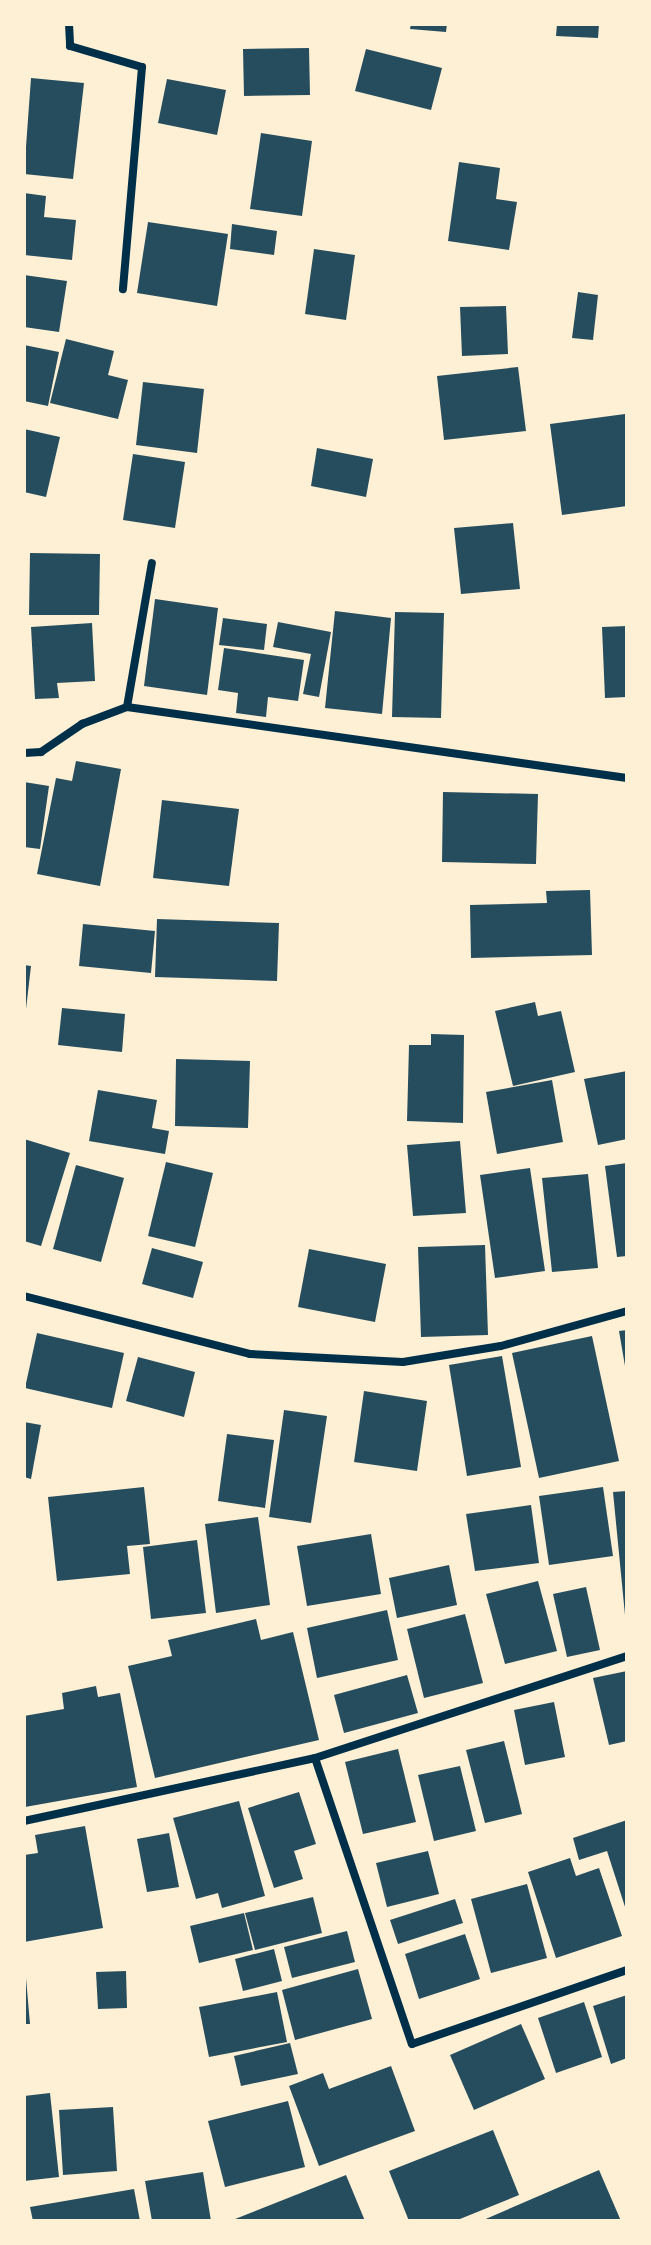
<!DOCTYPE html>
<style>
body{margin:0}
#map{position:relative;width:651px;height:2245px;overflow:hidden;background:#fdf0d5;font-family:Manrope,sans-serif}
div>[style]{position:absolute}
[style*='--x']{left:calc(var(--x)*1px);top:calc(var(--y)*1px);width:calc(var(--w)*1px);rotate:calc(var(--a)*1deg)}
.building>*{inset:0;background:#264d5e}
.minor>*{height:8px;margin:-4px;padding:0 4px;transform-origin:4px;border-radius:4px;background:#003049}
span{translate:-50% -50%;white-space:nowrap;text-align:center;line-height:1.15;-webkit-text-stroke:7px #fdf0d5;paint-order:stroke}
.frame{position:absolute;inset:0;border:26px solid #fdf0d5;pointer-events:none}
</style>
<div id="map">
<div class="building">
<i style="clip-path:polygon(411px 24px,447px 24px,446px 32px,410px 29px)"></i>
<i style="clip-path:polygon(557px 24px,599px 24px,598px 38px,556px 36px)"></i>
<i style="clip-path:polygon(309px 48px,310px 95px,244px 96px,243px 49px)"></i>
<i style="clip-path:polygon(366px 49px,442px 68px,431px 110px,355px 91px)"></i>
<i style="clip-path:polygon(31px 78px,84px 83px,73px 179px,24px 174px)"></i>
<i style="clip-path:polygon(167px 79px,226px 90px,217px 135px,158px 123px)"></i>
<i style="clip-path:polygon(261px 133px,312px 141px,302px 216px,250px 209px)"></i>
<i style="clip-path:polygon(459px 162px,500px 168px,496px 199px,517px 202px,509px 250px,448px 241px)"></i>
<i style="clip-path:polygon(24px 193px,46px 196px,44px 217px,76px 220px,72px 260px,24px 255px)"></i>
<i style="clip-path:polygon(148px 222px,228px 234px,217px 306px,137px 293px)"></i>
<i style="clip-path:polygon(232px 224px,277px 231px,274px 255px,230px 249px)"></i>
<i style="clip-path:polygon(314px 249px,355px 255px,346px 320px,305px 314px)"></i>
<i style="clip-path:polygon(24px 275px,67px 281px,59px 332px,24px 327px)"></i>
<i style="clip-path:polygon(578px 292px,598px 295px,593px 340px,572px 338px)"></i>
<i style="clip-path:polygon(506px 306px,508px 354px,462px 356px,460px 307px)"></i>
<i style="clip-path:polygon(66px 339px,114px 351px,108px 375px,128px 380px,118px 419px,50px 403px)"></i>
<i style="clip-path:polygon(24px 345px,59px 352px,48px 406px,24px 401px)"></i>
<i style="clip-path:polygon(518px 367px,526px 431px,444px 440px,437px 376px)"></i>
<i style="clip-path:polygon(143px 382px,204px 389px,197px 453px,136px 445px)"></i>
<i style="clip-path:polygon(625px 414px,627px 506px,562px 515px,550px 424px)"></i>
<i style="clip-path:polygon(24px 429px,60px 437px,46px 497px,24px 492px)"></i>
<i style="clip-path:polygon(317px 448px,373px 459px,366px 497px,311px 486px)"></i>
<i style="clip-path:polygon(133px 454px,185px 462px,175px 528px,123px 520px)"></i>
<i style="clip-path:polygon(513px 523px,520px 589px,461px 594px,454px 528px)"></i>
<i style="clip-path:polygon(30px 553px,100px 554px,99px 615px,29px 615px)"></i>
<i style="clip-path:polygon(155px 599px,218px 608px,207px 695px,144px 686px)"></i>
<i style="clip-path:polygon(335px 611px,391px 618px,382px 714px,325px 708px)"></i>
<i style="clip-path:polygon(395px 612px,444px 613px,441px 718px,392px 717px)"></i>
<i style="clip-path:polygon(223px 618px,267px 624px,264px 650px,219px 645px)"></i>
<i style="clip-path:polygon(278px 622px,331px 632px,319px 697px,303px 694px,311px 654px,273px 647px)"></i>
<i style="clip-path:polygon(92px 623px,95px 681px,57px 683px,59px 698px,35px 699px,31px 627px)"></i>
<i style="clip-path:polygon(627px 626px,627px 697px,605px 698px,602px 627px)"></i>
<i style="clip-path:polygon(224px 648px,304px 660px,298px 701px,268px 697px,266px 717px,236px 713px,238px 693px,218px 690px)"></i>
<i style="clip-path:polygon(76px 761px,121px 769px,100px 886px,37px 874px,56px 778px,72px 781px)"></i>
<i style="clip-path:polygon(24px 782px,49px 786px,40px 849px,24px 847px)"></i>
<i style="clip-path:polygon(443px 792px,538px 794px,536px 864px,442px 862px)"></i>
<i style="clip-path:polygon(162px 800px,239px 809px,229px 886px,153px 878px)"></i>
<i style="clip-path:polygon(590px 890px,592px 955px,471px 958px,470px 905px,547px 903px,546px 891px)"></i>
<i style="clip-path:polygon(157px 919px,279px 923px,277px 981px,155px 977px)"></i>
<i style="clip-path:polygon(83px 924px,155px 931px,151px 973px,79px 966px)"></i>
<i style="clip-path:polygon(24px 965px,31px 966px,26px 1009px,24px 1009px)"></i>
<i style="clip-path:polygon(535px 1002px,538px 1016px,561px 1011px,575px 1072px,513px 1086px,495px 1011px)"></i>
<i style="clip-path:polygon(62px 1008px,125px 1014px,122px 1052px,58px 1045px)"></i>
<i style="clip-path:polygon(431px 1034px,464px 1035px,463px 1123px,407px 1121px,409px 1045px,431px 1045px)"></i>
<i style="clip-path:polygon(176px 1059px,250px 1061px,248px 1128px,175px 1126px)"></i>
<i style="clip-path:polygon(627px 1071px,627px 1139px,598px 1145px,584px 1079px)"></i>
<i style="clip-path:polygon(552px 1080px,563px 1142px,497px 1154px,486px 1092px)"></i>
<i style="clip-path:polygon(98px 1090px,157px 1100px,152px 1128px,169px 1131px,165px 1154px,89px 1141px)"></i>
<i style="clip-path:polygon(24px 1139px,70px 1153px,41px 1246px,24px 1241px)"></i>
<i style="clip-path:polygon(460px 1141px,466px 1213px,413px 1216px,407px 1145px)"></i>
<i style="clip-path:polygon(166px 1162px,213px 1173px,195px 1247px,148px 1236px)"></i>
<i style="clip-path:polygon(627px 1163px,627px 1256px,617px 1257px,605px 1166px)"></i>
<i style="clip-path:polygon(76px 1165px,124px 1178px,101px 1262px,53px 1249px)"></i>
<i style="clip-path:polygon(530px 1168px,545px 1271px,495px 1278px,480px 1175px)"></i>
<i style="clip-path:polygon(588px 1174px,598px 1268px,552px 1272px,542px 1178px)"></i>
<i style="clip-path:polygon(485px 1245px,488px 1335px,421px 1337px,418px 1247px)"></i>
<i style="clip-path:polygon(152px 1248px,203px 1262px,193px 1298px,142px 1284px)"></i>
<i style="clip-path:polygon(309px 1249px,386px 1264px,375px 1322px,298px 1307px)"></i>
<i style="clip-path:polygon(627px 1330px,627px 1366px,625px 1366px,619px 1331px)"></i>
<i style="clip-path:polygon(37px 1333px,124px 1353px,112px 1408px,25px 1388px)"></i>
<i style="clip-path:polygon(592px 1336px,619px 1461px,539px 1478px,512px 1353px)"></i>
<i style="clip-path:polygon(502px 1356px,521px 1467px,467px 1476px,449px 1365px)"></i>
<i style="clip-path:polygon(138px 1357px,195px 1372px,184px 1417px,126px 1401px)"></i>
<i style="clip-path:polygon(364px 1391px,427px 1401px,417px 1471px,354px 1462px)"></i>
<i style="clip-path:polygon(284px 1410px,327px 1416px,311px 1523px,269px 1517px)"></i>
<i style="clip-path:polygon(24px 1422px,41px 1425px,31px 1479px,24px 1477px)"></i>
<i style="clip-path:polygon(227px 1434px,274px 1440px,265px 1508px,218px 1501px)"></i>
<i style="clip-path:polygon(144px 1487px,150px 1544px,127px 1546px,130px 1574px,57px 1581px,48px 1497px)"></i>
<i style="clip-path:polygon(603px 1487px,613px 1556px,549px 1565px,539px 1496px)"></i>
<i style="clip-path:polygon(627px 1491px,627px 1615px,625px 1615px,613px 1492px)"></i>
<i style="clip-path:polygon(531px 1505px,539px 1563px,475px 1571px,466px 1514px)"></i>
<i style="clip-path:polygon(258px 1517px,270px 1605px,216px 1613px,205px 1524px)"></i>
<i style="clip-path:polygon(371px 1534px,381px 1594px,307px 1606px,297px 1546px)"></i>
<i style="clip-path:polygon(197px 1540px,206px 1613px,151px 1619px,143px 1547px)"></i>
<i style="clip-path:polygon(449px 1565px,457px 1605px,397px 1618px,389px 1578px)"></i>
<i style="clip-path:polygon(538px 1581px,557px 1651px,505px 1664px,486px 1594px)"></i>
<i style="clip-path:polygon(586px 1587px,600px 1650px,567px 1657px,553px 1594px)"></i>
<i style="clip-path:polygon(387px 1610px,398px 1660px,317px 1678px,307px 1628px)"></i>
<i style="clip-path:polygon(465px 1614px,483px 1683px,424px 1698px,407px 1629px)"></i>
<i style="clip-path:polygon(256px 1619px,261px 1640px,293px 1632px,319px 1740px,155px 1778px,128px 1666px,172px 1656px,168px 1640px)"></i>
<i style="clip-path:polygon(627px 1671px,627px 1741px,609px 1745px,593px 1678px)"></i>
<i style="clip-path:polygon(407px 1675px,418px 1713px,344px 1733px,334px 1695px)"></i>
<i style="clip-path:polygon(96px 1686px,98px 1697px,120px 1693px,137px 1787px,25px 1807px,24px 1716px,64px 1709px,62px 1693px)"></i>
<i style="clip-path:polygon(554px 1702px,565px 1757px,525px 1765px,514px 1710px)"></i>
<i style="clip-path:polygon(504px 1741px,522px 1814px,485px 1823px,466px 1750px)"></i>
<i style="clip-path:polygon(398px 1749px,416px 1822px,363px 1834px,345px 1762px)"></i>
<i style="clip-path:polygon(460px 1766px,476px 1831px,434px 1841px,418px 1775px)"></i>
<i style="clip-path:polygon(299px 1792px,316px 1844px,294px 1851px,303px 1879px,274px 1888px,248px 1808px)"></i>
<i style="clip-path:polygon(239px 1801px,265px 1896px,222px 1908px,218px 1893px,196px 1899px,173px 1818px)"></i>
<i style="clip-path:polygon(627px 1820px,627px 1910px,626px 1910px,607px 1851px,579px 1860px,573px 1838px)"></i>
<i style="clip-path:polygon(85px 1826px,103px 1928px,24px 1942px,24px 1855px,38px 1853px,35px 1835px)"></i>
<i style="clip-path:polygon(169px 1833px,179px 1887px,147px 1892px,137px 1839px)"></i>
<i style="clip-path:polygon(428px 1851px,439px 1894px,387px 1907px,376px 1863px)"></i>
<i style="clip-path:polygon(570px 1858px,576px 1876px,599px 1868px,622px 1936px,556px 1958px,528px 1872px)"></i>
<i style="clip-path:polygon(527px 1884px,547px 1958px,491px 1973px,471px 1899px)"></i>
<i style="clip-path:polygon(313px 1897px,322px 1933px,255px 1950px,245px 1913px)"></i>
<i style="clip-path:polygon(455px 1899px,463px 1923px,398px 1944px,390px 1920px)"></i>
<i style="clip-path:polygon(244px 1913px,253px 1950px,199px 1963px,190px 1926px)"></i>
<i style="clip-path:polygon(347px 1931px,355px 1962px,292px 1978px,284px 1947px)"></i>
<i style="clip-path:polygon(465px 1934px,480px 1979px,419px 1999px,405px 1954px)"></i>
<i style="clip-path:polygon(274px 1949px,282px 1981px,243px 1991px,235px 1959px)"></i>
<i style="clip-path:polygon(24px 1955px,30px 2024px,24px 2024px)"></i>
<i style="clip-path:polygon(358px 1969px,372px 2019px,295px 2040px,282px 1990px)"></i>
<i style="clip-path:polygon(126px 1971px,127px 2008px,98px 2009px,96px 1972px)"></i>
<i style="clip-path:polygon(277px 1992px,287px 2042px,209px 2057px,199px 2007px)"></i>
<i style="clip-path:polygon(627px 1995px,627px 2058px,611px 2064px,593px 2006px)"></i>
<i style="clip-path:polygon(584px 2002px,602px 2057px,556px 2073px,538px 2018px)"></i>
<i style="clip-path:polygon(521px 2024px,545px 2079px,474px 2110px,450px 2055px)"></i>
<i style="clip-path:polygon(290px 2043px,298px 2074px,241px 2086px,234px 2056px)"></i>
<i style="clip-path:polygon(391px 2066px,415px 2131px,319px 2166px,289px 2086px,323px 2073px,329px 2089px)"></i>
<i style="clip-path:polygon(50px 2093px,59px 2177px,24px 2181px,24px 2096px)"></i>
<i style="clip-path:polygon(288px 2101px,305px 2167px,225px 2187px,208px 2121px)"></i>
<i style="clip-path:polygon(113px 2107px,117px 2171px,63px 2175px,59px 2110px)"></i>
<i style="clip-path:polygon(493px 2130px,519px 2195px,455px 2221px,409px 2221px,389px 2171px)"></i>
<i style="clip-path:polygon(599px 2170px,621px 2221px,481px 2221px)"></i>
<i style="clip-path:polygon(203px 2172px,211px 2221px,152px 2221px,145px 2181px)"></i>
<i style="clip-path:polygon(346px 2175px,365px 2221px,230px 2221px)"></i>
<i style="clip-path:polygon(134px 2189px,140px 2221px,33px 2221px,30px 2207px)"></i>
</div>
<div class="minor">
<i style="--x:69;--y:24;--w:22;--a:87"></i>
<i style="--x:70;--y:46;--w:75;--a:16.3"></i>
<i style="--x:142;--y:67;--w:223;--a:94.9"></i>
<i style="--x:127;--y:707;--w:505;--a:8.08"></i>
<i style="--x:24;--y:753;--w:17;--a:-3"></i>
<i style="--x:41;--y:752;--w:50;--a:-34.3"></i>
<i style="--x:82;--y:724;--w:48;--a:-20.7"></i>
<i style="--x:127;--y:707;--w:146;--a:-80.2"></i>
<i style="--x:24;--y:1296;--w:233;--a:14.4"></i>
<i style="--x:250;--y:1354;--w:153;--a:3"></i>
<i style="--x:403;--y:1362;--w:99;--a:-9.3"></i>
<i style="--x:501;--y:1346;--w:131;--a:-15.5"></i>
<i style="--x:315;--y:1758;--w:302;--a:71.3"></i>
<i style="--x:412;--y:2044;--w:227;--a:-19"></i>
<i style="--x:24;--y:1821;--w:298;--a:-12.2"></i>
<i style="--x:315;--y:1758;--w:328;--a:-18.1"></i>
</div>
<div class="frame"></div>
</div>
